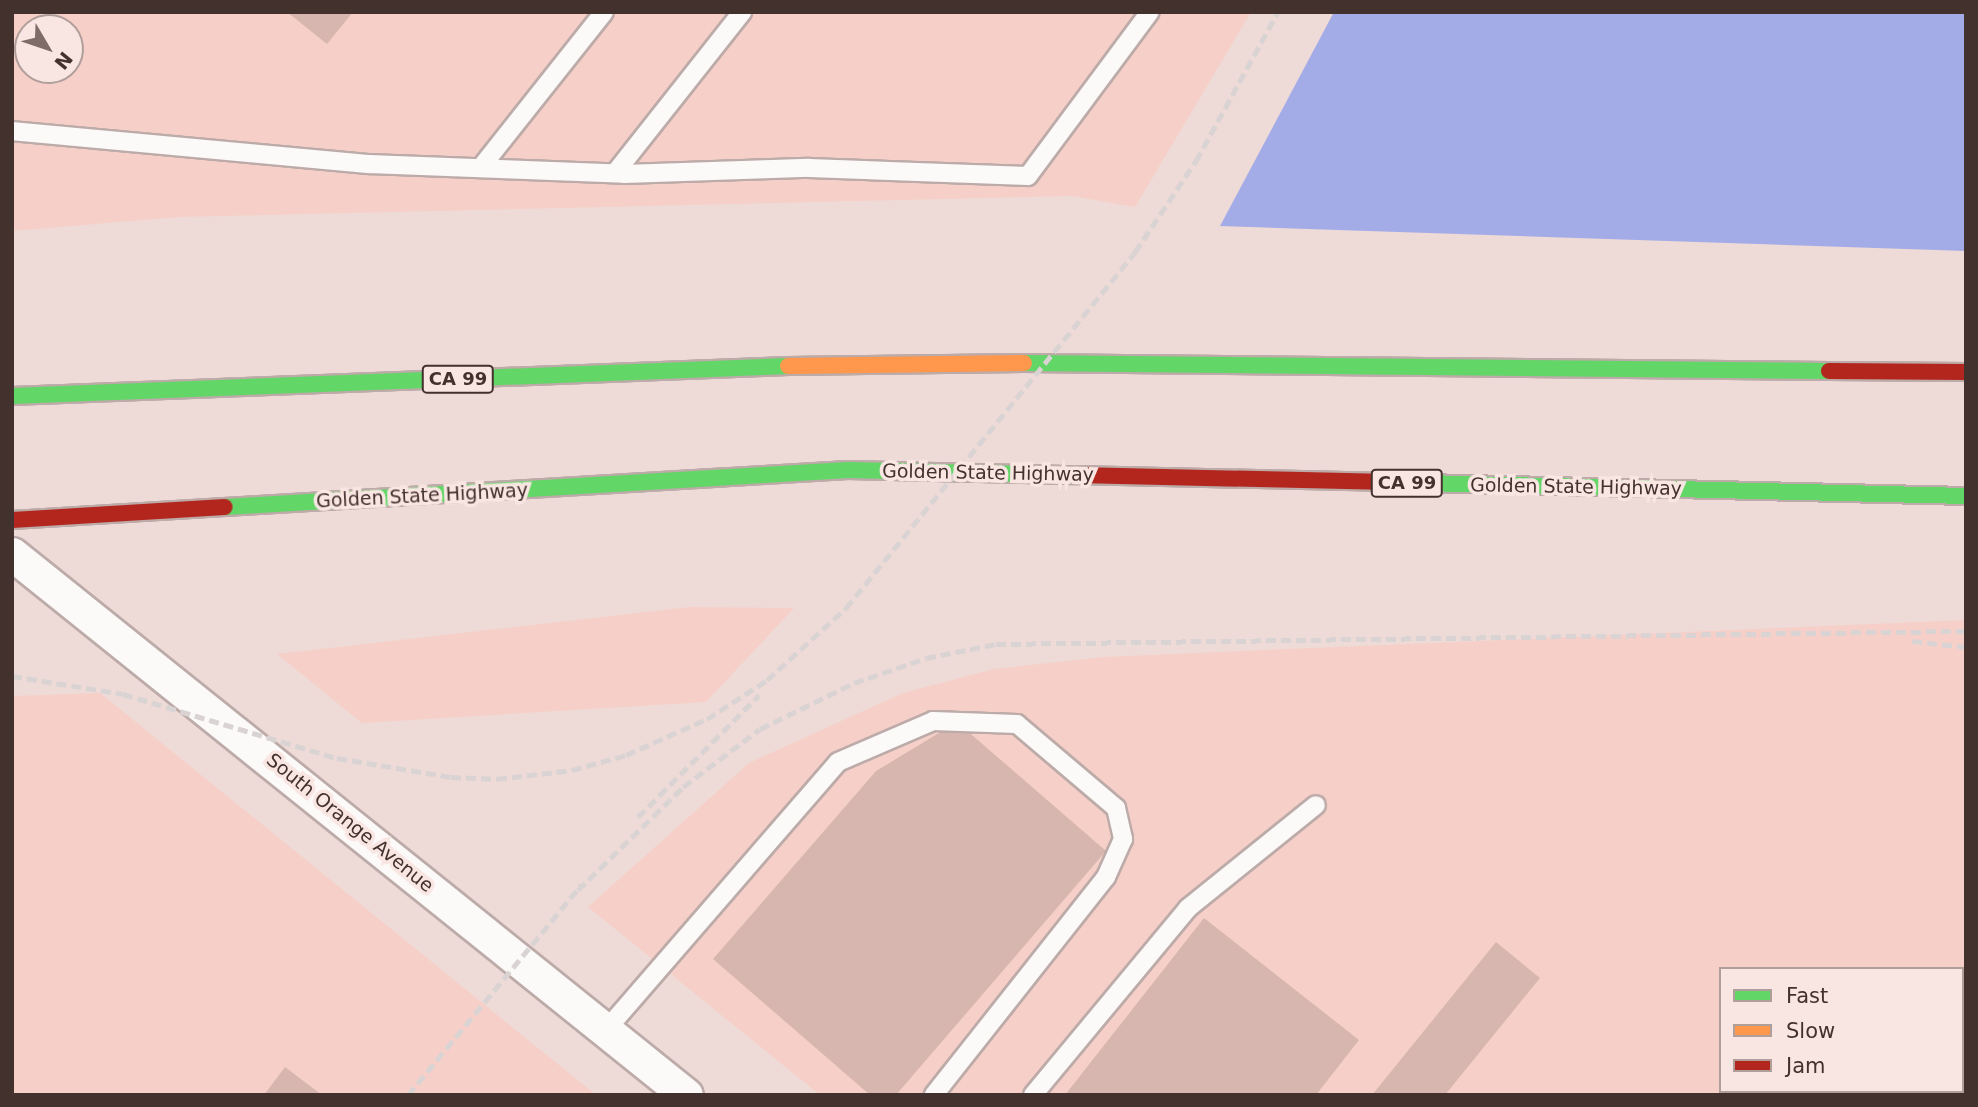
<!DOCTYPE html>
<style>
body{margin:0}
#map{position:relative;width:1978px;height:1107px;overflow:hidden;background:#eedad6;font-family:"DejaVu Sans",sans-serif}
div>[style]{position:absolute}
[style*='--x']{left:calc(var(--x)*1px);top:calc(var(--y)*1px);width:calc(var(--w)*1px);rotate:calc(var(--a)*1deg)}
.built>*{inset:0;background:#f6d0c8}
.water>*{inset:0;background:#a4ace8}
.building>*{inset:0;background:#d7b6af}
.roads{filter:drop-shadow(2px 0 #bcaba8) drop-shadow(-2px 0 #bcaba8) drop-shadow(0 2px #bcaba8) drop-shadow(0 -2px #bcaba8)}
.lane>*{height:18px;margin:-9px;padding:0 9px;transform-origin:9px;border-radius:9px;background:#fcf9f9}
.street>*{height:33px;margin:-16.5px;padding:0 16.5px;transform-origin:16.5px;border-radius:16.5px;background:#fcf9f9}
.fast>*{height:16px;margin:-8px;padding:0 8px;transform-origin:8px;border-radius:8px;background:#63d668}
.slow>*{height:16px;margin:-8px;padding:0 8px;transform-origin:8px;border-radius:8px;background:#ff974d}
.jam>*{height:16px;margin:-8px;padding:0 8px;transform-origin:8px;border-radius:8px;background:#b3261e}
.rail>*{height:5px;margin-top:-2.5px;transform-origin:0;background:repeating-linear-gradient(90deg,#dad3d3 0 10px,transparent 0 15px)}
span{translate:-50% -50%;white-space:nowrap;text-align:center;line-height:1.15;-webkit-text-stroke:7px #f9e6e2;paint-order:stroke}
.shield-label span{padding:2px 5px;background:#f9e6e2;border:2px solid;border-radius:5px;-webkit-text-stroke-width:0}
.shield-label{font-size:18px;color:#43312d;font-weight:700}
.street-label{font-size:19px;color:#43312d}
.frame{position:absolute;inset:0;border:14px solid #43312d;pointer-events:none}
.legend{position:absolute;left:1719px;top:967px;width:245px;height:126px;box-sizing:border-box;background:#f9e6e2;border:2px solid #b09e9a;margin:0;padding:9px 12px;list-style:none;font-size:21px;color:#43312d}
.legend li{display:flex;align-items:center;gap:14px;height:35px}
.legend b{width:35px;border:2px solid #b09e9a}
.north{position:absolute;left:14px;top:14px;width:70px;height:70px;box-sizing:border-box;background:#f9e6e2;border:2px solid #b09e9a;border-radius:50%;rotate:129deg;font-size:19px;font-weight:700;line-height:28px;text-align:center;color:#43312d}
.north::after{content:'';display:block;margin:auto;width:24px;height:32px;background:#7f6c68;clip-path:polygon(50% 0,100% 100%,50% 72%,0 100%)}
</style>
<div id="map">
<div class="built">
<i style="clip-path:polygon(evenodd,12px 12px,1251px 12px,1135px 207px,1072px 196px,179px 217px,12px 231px,12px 12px,28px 28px,70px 28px,70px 70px,28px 70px,28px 28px)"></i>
<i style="clip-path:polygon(690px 607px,794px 608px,706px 702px,362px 723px,277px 654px)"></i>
<i style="clip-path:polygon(evenodd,1966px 620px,1966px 1095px,820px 1095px,588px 907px,749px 763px,903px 693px,994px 669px,1104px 657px,1966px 620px,1721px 969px,1962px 969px,1962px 1091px,1721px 1091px,1721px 969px)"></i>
<i style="clip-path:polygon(100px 693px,596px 1095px,12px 1095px,12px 696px)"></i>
</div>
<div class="water">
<i style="clip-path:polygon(1334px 12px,1966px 12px,1966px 251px,1220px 226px)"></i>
</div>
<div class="building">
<i style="clip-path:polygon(287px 12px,353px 12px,327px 44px)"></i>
<i style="clip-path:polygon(957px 722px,1106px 851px,896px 1095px,870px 1095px,713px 959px,876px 771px)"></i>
<i style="clip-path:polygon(1204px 918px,1359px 1040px,1316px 1095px,1065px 1095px)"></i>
<i style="clip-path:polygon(1496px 942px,1540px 978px,1445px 1095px,1372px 1095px)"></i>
<i style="clip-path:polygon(285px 1067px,322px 1095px,264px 1095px)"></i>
</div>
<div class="roads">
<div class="lane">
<i style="--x:12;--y:131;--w:359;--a:5.3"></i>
<i style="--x:369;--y:164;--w:255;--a:2.2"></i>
<i style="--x:624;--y:174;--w:185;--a:-1.9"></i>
<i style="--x:809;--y:168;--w:219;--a:2.1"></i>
<i style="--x:1028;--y:176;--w:204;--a:-53.4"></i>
<i style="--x:482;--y:166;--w:196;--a:-51.6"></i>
<i style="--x:615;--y:173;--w:205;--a:-51.7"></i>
<i style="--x:606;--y:1030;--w:354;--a:-49.1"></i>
<i style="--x:838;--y:762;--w:103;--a:-23.3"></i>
<i style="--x:933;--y:721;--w:84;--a:2"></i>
<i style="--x:1017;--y:724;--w:130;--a:40.3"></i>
<i style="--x:1116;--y:808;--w:32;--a:77"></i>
<i style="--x:1123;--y:839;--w:42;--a:114.1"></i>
<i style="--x:1106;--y:877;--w:278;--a:128.3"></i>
<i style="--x:1033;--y:1095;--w:243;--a:-50.3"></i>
<i style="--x:1188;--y:908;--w:164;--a:-38.8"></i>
</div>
<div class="street">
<i style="--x:12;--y:554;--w:864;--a:38.75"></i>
</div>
<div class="fast">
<i style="--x:1024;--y:363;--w:805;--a:0.57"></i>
<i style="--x:12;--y:396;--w:777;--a:-2.21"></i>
<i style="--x:1423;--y:483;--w:543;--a:1.37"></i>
<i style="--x:225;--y:507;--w:624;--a:-3.4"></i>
<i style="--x:848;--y:470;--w:229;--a:1.3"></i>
</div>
<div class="slow">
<i style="--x:788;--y:366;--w:236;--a:-0.7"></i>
</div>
<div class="jam">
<i style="--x:1829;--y:371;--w:137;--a:0.4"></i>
<i style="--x:1077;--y:475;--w:346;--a:1.3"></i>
<i style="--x:12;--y:520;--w:213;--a:-3.5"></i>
</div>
</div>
<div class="rail">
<i style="--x:1912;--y:641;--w:54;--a:6.3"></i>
<i style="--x:12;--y:676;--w:112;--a:9.2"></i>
<i style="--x:123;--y:694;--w:223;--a:16.7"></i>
<i style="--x:337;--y:758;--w:116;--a:9.5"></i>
<i style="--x:451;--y:777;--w:46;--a:2.5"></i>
<i style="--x:497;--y:779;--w:76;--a:-6.8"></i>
<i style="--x:572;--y:770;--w:56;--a:-15.5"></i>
<i style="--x:626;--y:755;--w:89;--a:-24"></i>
<i style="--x:707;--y:719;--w:72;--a:-33"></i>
<i style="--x:767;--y:680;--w:107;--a:-42.3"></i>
<i style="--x:846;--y:608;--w:459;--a:-50.9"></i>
<i style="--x:1135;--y:252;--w:110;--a:-56.2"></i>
<i style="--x:1196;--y:161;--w:170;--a:-61.2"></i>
<i style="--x:638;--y:817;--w:172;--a:-45.2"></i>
<i style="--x:578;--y:890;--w:147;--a:-44.4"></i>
<i style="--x:683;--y:787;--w:96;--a:-37"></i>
<i style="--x:760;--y:729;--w:105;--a:-26.1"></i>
<i style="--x:854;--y:683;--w:76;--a:-19.1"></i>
<i style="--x:926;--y:658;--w:71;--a:-11.3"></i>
<i style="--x:996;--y:644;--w:970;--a:-0.77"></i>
<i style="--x:408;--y:1095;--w:273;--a:-50.5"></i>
</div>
<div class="shield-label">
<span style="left:458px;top:379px">CA 99</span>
<span style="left:1407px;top:483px">CA 99</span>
</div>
<div class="street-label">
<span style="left:988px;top:473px;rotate:1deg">Golden State Highway</span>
<span style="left:1576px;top:487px;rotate:1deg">Golden State Highway</span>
<span style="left:422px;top:496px;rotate:-3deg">Golden State Highway</span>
<span style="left:350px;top:823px;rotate:39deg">South Orange Avenue</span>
</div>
<div class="frame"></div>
<ul class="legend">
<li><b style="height:9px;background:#63d668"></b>Fast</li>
<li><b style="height:9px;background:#ff974d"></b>Slow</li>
<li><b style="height:9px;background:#b3261e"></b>Jam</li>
</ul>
<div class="north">N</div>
</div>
